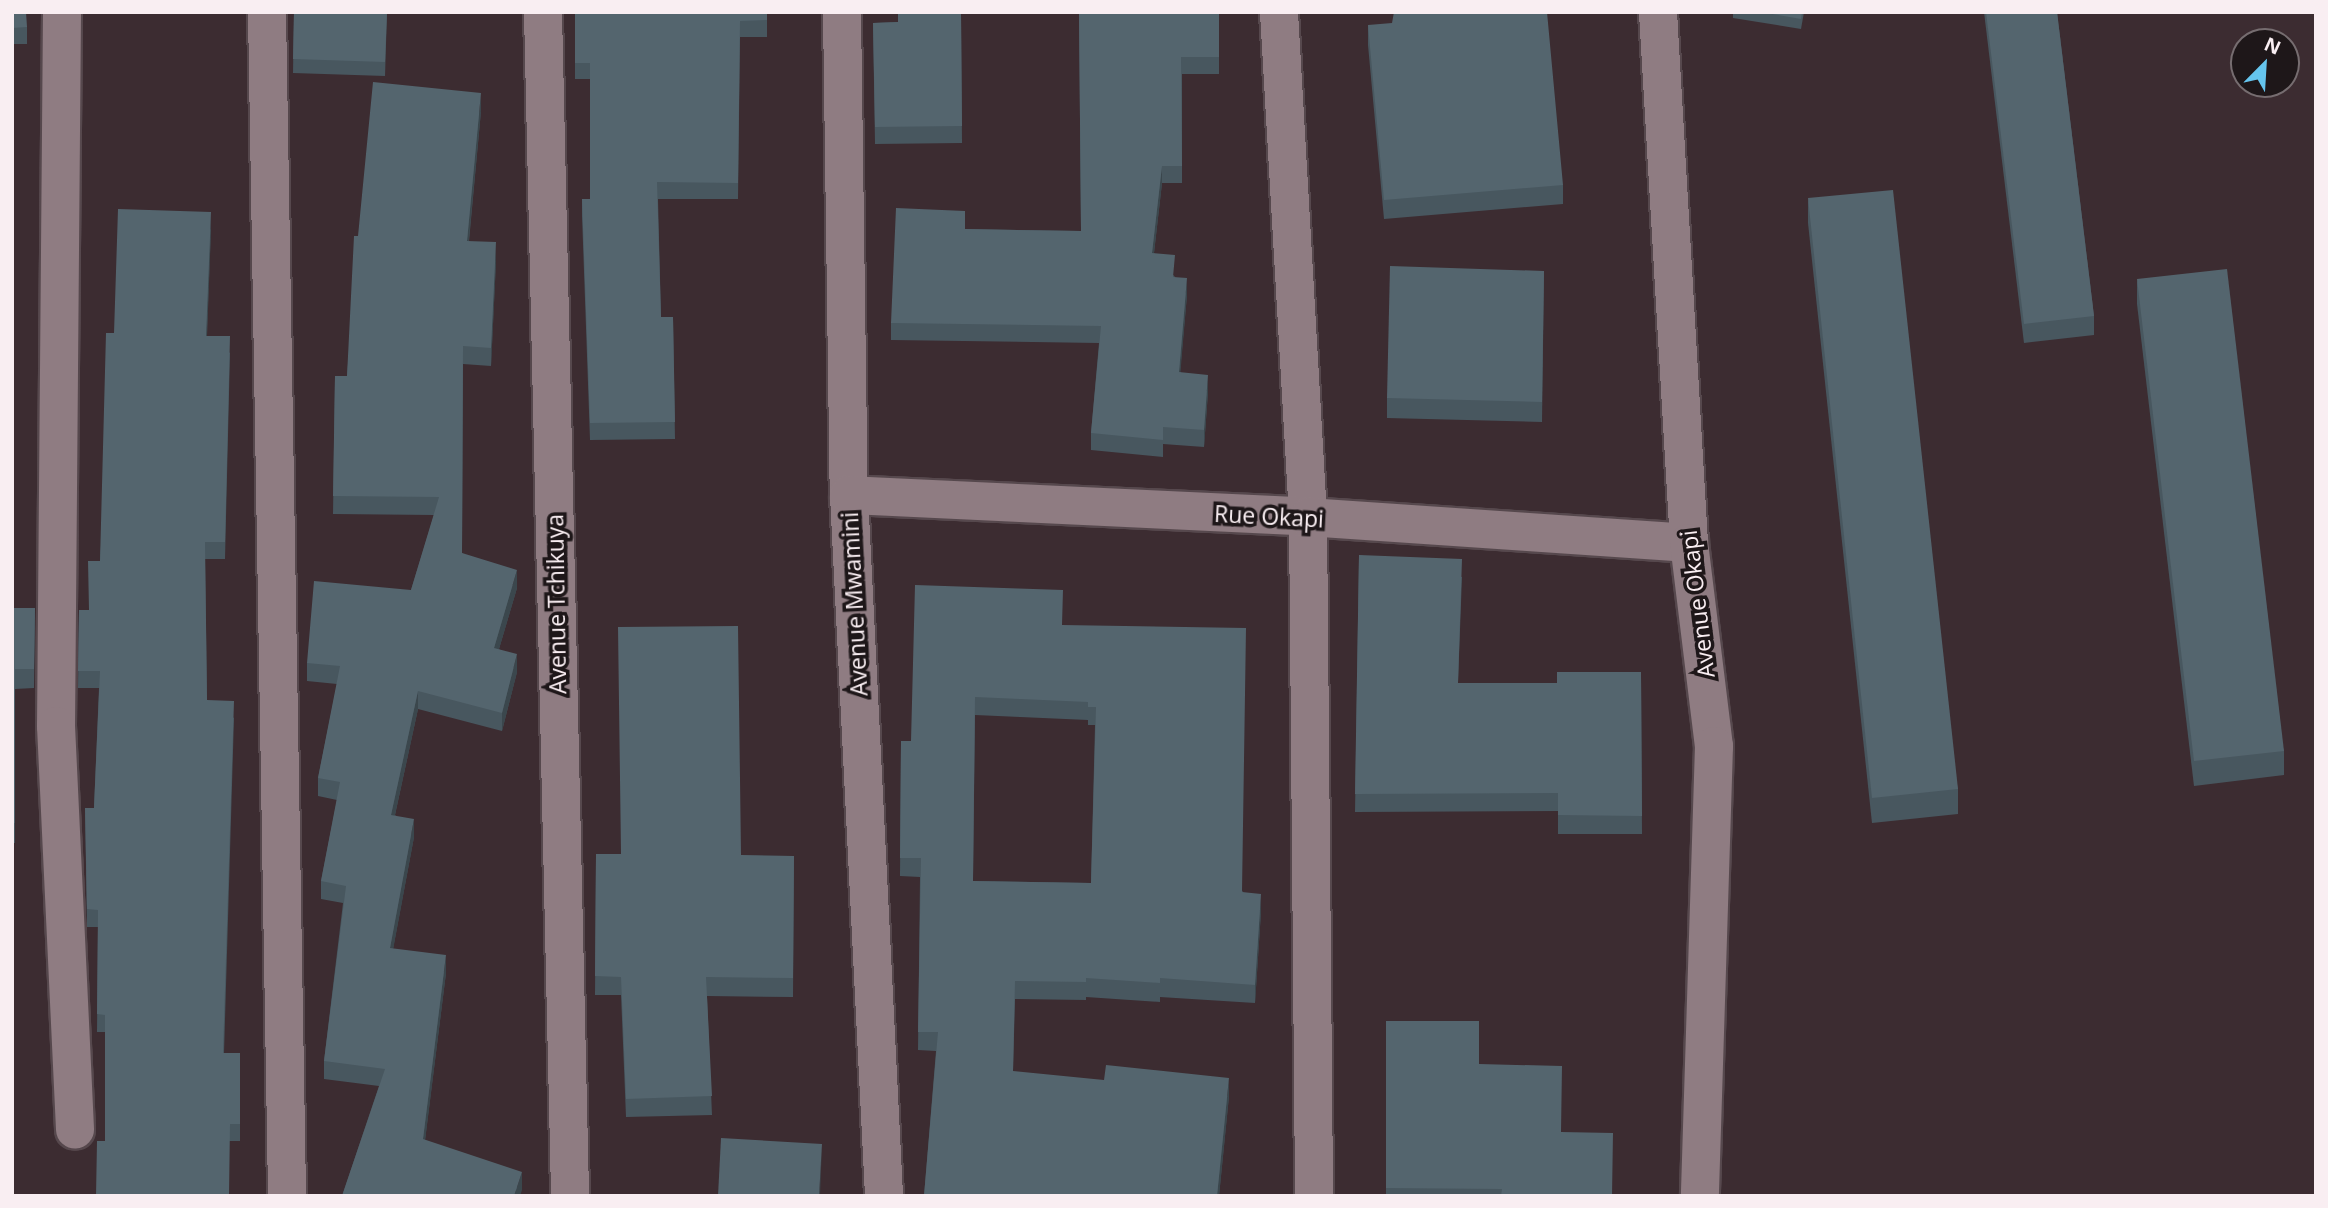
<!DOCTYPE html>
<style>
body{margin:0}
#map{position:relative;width:2328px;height:1208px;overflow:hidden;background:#3c2c31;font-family:"Open Sans",sans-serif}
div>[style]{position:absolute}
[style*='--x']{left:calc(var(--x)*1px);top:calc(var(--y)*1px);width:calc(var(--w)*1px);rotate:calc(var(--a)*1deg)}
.roads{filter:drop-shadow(2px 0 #56484d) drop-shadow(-2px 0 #56484d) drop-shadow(0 2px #56484d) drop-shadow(0 -2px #56484d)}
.minor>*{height:38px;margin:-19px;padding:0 19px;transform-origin:19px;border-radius:19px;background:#8f7c82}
.tertiary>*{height:38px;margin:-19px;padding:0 19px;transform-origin:19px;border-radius:19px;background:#8f7c82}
.wall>*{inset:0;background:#48575f}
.shaded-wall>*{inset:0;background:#3b474d}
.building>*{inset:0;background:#54656e}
span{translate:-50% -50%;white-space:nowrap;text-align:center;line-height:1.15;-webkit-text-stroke:7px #1e1719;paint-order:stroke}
.street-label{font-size:23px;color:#f9eef2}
.frame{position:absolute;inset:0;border:14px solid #f9eef2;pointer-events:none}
.north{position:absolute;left:2230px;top:28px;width:70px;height:70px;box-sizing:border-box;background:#1e1719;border:2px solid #766d70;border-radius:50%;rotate:24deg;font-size:19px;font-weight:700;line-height:28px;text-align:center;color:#f9eef2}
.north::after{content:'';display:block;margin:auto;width:24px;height:32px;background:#65c5ee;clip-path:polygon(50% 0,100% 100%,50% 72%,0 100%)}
</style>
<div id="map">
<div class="roads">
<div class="minor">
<i style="--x:62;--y:12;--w:714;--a:90.48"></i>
<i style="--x:56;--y:726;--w:404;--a:87.3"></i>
<i style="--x:267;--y:12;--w:1184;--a:89.03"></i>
<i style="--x:543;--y:12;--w:1184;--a:88.69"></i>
<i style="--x:842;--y:12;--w:483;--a:89.2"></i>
<i style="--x:849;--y:495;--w:702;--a:87.14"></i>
<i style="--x:1279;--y:12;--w:506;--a:86.71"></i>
<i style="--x:1308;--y:517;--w:679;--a:89.49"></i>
<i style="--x:849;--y:495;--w:460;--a:2.7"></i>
<i style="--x:1308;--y:517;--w:382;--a:3.9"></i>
</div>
<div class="tertiary">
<i style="--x:1658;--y:12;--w:532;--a:86.66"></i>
<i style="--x:1689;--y:543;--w:205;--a:83"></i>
<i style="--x:1714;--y:746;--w:450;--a:91.8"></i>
</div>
</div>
<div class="wall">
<i style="clip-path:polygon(12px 12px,27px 27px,27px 44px,12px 44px)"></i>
<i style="clip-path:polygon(294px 12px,387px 12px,385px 76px,293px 73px)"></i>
<i style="clip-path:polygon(575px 12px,767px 12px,767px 37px,740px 37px,738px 199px,658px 199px,661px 317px,673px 317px,675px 439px,590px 440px,582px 216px,582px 199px,590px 199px,590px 79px,575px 79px)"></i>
<i style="clip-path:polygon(961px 12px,962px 143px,875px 144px,873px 23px,898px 22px)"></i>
<i style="clip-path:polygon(1079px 12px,1219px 12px,1219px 74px,1182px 74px,1182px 183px,1162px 183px,1154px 253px,1175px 277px,1187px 295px,1180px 372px,1208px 392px,1204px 447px,1163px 444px,1163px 457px,1091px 450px,1091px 433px,1099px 343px,891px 340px,891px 323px,965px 229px,1081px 231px)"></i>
<i style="clip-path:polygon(1733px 12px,1804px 12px,1801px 29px,1733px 18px)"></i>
<i style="clip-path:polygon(1984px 12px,2057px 12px,2094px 316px,2094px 335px,2024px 343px)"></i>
<i style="clip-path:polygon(1368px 25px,1563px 185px,1563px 204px,1384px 219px,1368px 45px)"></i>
<i style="clip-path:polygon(481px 111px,469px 241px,496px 261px,491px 366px,463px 364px,462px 553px,517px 588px,499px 649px,517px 672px,502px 731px,418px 709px,395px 815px,414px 837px,393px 949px,446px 973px,425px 1140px,522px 1190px,342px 1196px,379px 1086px,324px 1079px,324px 1061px,343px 903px,321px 899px,321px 881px,337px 800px,318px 796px,318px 778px,337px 684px,307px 681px,307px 663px,411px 590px,434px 515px,333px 514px,335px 376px,347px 376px,358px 236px)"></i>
<i style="clip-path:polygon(1808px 198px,1958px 789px,1958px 814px,1872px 823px,1808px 223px)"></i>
<i style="clip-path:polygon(211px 229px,207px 336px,230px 353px,225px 559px,205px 559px,207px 700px,234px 718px,224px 1053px,240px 1053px,240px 1141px,105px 1141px,105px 1032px,97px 1032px,98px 927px,87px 927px,85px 808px,94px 808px,99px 688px,78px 688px,79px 610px,89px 610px,100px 561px,114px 333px)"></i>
<i style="clip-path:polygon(1544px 271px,1542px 422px,1387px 418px,1387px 398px)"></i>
<i style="clip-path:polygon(2137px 279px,2284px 751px,2284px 775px,2194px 786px,2137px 304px)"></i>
<i style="clip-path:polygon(1359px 555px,1462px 577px,1458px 683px,1557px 683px,1641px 672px,1642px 834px,1558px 834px,1558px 811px,1355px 812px)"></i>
<i style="clip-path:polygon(12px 608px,35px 608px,34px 688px,15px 689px,15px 843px,12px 843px)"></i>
<i style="clip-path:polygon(evenodd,1063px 625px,1243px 892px,1261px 912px,1255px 1003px,1160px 997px,1160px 1002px,1086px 997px,1086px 1000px,1015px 999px,1013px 1072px,1229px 1096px,1219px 1196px,924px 1196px,936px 1051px,918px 1050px,920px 877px,900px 876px,901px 741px,911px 741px,1063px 625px,975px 715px,1088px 720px,1088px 725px,1095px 725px,1091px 883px,973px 881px,975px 715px)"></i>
<i style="clip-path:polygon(596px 854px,794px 856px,793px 997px,707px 996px,712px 1115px,626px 1117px,621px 995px,595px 995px)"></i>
<i style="clip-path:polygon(1386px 1021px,1479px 1064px,1561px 1132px,1613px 1196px,1386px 1196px)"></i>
</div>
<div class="shaded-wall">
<i style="clip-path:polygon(481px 93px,481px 111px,467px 259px,467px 241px)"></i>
<i style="clip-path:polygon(1162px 166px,1162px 183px,1152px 270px,1152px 253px)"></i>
<i style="clip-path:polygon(211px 212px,211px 229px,206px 353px,206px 336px)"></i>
<i style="clip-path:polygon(496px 242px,496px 261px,491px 366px,491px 348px)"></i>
<i style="clip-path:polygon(1187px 278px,1187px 295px,1179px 389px,1179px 372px)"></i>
<i style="clip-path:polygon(1208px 375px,1208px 392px,1204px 447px,1204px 430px)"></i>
<i style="clip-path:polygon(517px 570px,517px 588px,494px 666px,494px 648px)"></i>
<i style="clip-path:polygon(517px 654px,517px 672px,502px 731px,502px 713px)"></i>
<i style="clip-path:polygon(418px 691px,418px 709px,391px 833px,391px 815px)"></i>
<i style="clip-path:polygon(414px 819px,414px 837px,390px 966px,390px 948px)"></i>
<i style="clip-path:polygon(1261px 894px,1261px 912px,1255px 1003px,1255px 985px)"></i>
<i style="clip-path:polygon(446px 955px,446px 973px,423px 1157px,423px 1139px)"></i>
<i style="clip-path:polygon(1229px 1078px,1229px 1096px,1219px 1196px,1217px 1196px)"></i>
<i style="clip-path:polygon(822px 1144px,820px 1196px,819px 1196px)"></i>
<i style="clip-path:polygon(522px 1172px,522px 1190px,520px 1196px,514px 1196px)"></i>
</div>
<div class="building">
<i style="clip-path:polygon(12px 12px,26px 12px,27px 27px,12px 28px)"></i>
<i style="clip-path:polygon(294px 12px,387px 12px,385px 62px,293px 59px)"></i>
<i style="clip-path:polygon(575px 12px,767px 12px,767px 20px,740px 21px,738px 183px,657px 182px,661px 317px,673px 317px,675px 422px,590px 423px,582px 199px,590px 199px,590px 63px,575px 63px)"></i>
<i style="clip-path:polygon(898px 12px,961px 12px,962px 126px,875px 127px,873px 23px,898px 22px)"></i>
<i style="clip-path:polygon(1079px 12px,1219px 12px,1219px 57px,1181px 57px,1182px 166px,1162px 166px,1152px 253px,1175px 255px,1173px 277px,1187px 278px,1179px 372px,1208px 375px,1204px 430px,1163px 427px,1163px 440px,1091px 433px,1101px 326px,891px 323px,896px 208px,965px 211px,965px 229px,1081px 231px)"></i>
<i style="clip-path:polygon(1394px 12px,1547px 12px,1563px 185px,1384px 200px,1368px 25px,1392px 23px)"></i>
<i style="clip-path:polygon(1761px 12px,1802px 12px,1801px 19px)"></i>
<i style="clip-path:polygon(1986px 12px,2057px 12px,2094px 316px,2024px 324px)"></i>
<i style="clip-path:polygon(373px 82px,481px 93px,467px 241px,496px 242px,491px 348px,463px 346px,462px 553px,517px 570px,494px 648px,517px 654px,502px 713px,418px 691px,391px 815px,414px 819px,390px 948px,446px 955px,423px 1139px,522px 1172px,514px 1196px,342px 1196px,385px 1069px,324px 1061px,346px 886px,321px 881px,340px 782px,318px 778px,340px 666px,307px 663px,314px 581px,411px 590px,439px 497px,333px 496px,335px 376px,347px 376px,354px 236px,358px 236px)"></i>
<i style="clip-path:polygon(1893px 190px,1958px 789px,1872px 798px,1808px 198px)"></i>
<i style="clip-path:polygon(118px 209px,211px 212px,206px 336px,230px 336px,225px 542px,205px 542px,207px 700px,234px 701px,223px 1053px,240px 1053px,240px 1124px,230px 1124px,229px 1196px,96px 1196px,97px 1141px,105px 1141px,105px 1015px,97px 1014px,98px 910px,87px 909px,85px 808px,94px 808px,100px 671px,78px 671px,79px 610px,89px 610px,88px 561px,100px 561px,106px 333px,114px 333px)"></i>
<i style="clip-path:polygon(1390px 266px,1544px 271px,1542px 402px,1387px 398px)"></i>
<i style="clip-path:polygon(2227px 269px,2284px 751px,2194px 761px,2137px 279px)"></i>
<i style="clip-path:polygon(1359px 555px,1462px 559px,1458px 683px,1557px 683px,1557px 672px,1641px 672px,1642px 816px,1558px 815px,1558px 793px,1355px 794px)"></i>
<i style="clip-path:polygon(evenodd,915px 585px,1063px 590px,1062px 625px,1246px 628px,1242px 892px,1261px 894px,1255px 985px,1160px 978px,1160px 983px,1086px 978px,1086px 982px,1015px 981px,1013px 1071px,1104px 1080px,1106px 1065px,1229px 1078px,1217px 1196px,924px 1196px,938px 1032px,918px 1032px,921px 858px,900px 858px,901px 741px,911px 741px,915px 585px,975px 697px,1088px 702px,1088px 707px,1096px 707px,1091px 883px,973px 881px,975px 697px)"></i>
<i style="clip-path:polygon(12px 608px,35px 608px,34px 669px,15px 669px,15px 823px,12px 823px)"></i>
<i style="clip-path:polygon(738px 626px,741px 855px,794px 856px,793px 978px,706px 977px,712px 1096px,626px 1099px,621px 977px,595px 976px,596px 854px,621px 854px,618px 627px)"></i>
<i style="clip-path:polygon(1386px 1021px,1479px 1021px,1479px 1064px,1562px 1066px,1561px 1132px,1613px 1133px,1612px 1196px,1560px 1194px,1560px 1196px,1501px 1196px,1502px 1189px,1386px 1188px)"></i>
<i style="clip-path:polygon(721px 1138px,822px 1144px,819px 1196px,718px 1196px)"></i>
</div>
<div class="street-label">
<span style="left:1269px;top:516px;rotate:3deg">Rue Okapi</span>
<span style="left:556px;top:604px;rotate:-91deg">Avenue Tchikuya</span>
<span style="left:854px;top:604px;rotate:-93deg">Avenue Mwamini</span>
<span style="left:1697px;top:604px;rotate:-97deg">Avenue Okapi</span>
</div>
<div class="frame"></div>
<div class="north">N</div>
</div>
